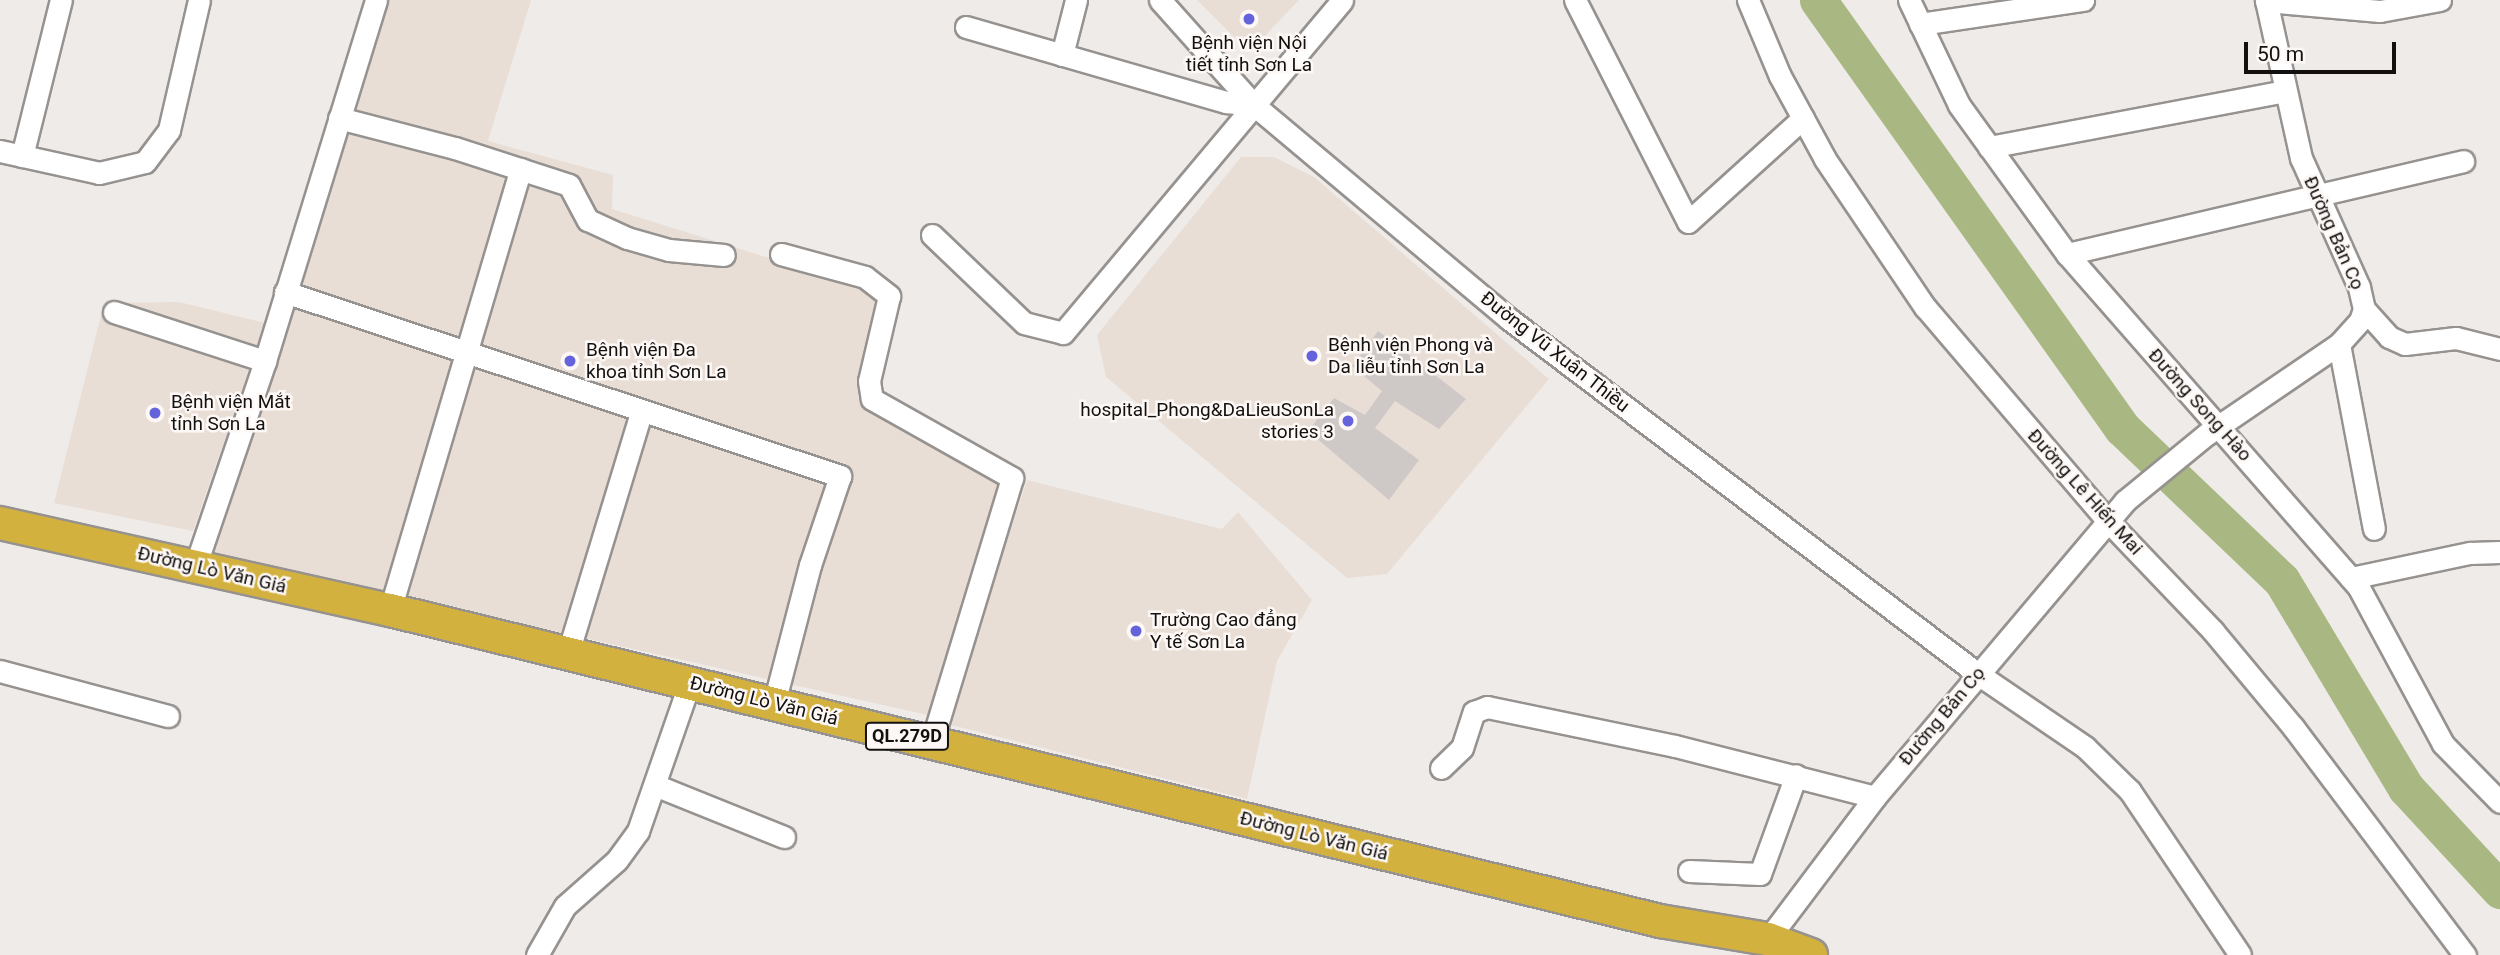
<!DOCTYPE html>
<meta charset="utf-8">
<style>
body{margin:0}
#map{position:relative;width:2500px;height:955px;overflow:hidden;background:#efebe8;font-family:Roboto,sans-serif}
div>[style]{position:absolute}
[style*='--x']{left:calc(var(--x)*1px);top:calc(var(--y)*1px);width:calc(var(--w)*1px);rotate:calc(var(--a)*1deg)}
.built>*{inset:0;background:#e9ded6}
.river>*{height:37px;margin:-18.5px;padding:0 18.5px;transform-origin:18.5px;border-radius:18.5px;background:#a9b883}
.building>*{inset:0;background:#cec8c7}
.roads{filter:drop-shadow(2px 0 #96928f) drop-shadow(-2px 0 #96928f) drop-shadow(0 2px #96928f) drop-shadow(0 -2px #96928f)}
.minor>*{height:21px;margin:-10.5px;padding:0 10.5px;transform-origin:10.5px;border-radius:10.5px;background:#fff}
.highway>*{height:32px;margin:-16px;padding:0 16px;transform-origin:16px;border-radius:16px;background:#d3b13f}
.dots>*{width:19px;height:19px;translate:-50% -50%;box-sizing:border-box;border:4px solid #fdf8f5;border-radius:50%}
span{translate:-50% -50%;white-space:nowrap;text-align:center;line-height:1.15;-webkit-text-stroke:5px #fdf8f5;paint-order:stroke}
.shield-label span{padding:2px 5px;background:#fdf8f5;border:2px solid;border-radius:5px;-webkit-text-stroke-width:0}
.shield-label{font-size:18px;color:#121110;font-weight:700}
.poi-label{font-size:19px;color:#121110}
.left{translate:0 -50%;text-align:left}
.right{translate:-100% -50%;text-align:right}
.street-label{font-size:19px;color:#121110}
.scale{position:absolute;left:2244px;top:42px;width:152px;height:32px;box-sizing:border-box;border:4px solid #121110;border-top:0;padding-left:9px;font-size:21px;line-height:24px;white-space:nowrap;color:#121110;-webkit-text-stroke:5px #fdf8f5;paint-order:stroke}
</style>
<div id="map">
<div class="built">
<i style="clip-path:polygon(389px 0,531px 0,488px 141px,613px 175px,612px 209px,859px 286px,877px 299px,878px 323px,858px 399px,1006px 480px,932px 716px,209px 554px)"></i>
<i style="clip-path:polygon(1197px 0,1299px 0,1263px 38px,1240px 43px)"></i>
<i style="clip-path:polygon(1241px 157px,1274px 157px,1314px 177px,1549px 379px,1387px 574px,1347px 578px,1106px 377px,1097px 335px)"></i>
<i style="clip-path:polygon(179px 302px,265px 323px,193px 531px,54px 503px,104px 303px)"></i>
<i style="clip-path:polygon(1027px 480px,1222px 529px,1238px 512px,1312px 600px,1277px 661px,1247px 799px,947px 724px)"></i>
</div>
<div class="river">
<i style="--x:1818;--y:0;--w:525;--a:54.61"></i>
<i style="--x:2122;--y:428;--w:221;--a:43.7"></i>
<i style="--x:2282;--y:581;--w:241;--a:59.1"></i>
<i style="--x:2406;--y:788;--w:139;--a:47.3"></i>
</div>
<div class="building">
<i style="clip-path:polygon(1378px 331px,1466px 399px,1439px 429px,1395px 401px,1375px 428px,1419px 460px,1389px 500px,1308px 431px,1334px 398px,1365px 415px,1382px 391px,1352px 366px)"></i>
</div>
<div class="roads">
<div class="minor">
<i style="--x:1160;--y:0;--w:141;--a:48.2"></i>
<i style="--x:1254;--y:105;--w:333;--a:40"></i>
<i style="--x:1509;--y:319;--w:588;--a:37.12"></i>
<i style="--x:1978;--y:674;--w:130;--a:34.3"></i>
<i style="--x:2085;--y:747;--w:63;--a:44.4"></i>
<i style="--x:2130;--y:791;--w:197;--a:56.1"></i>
<i style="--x:1575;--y:0;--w:249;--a:63"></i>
<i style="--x:1688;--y:222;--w:155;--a:-42.1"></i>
<i style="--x:1748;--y:0;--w:82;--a:67.2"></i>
<i style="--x:1780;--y:76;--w:94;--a:61.5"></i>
<i style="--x:1825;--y:159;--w:179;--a:56"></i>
<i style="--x:1925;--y:307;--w:282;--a:49.5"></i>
<i style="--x:2108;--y:521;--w:152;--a:46.3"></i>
<i style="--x:2213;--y:631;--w:125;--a:50.2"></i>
<i style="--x:2293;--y:727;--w:286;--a:53"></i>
<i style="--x:1909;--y:0;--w:116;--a:64.5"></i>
<i style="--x:1959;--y:105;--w:184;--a:54.1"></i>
<i style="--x:2067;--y:254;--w:444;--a:48.8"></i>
<i style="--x:2359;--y:588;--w:177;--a:61.7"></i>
<i style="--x:2443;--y:744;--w:81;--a:45.5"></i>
<i style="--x:2266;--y:1;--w:114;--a:5"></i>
<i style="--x:2380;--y:11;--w:61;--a:-10.4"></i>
<i style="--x:1920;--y:24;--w:165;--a:-8.4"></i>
<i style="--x:966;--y:27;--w:271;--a:16.1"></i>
<i style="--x:1226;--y:102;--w:28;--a:6"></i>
<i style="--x:1062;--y:55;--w:57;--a:-75.7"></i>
<i style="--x:339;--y:118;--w:120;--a:14.5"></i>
<i style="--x:455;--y:148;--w:120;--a:18"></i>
<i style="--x:569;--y:185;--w:40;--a:62"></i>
<i style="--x:588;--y:220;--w:43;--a:24.8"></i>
<i style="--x:627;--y:238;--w:44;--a:15.9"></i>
<i style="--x:669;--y:250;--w:55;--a:5.2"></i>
<i style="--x:1989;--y:147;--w:301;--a:-10.7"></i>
<i style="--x:0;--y:151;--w:101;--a:12.5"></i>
<i style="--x:99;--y:173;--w:47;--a:-13.4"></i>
<i style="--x:145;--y:162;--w:40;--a:-53"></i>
<i style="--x:169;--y:130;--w:133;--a:-77"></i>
<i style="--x:22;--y:156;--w:161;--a:-76"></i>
<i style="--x:932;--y:235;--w:127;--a:43.7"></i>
<i style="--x:1024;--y:323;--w:40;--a:14.4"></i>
<i style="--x:1063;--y:333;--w:434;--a:-50"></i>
<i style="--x:781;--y:254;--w:87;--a:15.3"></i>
<i style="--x:865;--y:277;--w:31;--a:38"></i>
<i style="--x:889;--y:296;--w:87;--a:103.2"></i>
<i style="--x:869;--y:381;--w:18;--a:81"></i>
<i style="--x:872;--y:399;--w:161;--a:29.4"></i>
<i style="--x:1012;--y:478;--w:276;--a:106.9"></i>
<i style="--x:2067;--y:254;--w:407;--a:-13.2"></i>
<i style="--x:285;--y:292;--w:585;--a:18.34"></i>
<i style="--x:840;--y:476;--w:94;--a:108.6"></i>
<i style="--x:810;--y:565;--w:143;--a:104.6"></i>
<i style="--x:2364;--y:309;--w:38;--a:48"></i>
<i style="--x:2389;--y:337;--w:17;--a:24"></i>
<i style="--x:2405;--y:344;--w:51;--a:-6.7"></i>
<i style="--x:2456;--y:338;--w:45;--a:14"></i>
<i style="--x:114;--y:312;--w:159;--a:18"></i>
<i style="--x:2339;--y:344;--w:188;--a:79.3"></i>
<i style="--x:195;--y:567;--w:218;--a:-71.2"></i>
<i style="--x:265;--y:361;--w:378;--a:-72.9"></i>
<i style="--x:2351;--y:578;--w:122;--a:-11.9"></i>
<i style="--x:2470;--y:553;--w:30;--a:-2"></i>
<i style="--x:390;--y:610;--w:460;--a:-73.5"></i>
<i style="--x:568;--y:653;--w:252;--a:-73.1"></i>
<i style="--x:0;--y:671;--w:174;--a:15"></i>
<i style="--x:1441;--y:768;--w:29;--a:-44"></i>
<i style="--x:1462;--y:748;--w:38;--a:-72"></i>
<i style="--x:1474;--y:712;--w:14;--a:-21"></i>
<i style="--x:1487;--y:707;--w:192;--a:11.7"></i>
<i style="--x:1675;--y:746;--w:206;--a:14.3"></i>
<i style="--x:657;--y:786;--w:137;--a:21.9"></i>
<i style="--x:1689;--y:871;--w:71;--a:2.4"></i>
<i style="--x:1760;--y:874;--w:105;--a:-70"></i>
<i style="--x:1768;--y:939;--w:178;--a:-53"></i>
<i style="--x:1875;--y:797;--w:387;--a:-49.8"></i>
<i style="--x:2125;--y:501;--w:106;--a:-39.3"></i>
<i style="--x:2207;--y:434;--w:160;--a:-34.3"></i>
<i style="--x:2339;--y:344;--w:31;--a:-48"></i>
<i style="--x:2360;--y:321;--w:13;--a:-72"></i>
<i style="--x:2364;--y:309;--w:23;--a:-103"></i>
<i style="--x:2359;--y:287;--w:141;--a:-114.2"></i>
<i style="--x:2301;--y:158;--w:162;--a:-102.5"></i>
<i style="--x:537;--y:955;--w:56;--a:-60.3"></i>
<i style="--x:565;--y:906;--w:69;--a:-41.5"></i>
<i style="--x:617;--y:860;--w:36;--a:-54"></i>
<i style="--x:638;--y:831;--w:158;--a:-70.8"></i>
</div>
<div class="highway">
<i style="--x:0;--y:523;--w:400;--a:12.6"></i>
<i style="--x:390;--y:610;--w:1308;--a:13.76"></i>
<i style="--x:1660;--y:921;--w:109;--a:9.5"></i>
<i style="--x:1768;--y:939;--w:46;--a:20.4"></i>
</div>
</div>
<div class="dots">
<i style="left:1249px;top:19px;background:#6563dc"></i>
<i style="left:1312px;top:356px;background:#6563dc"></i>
<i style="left:570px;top:361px;background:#6563dc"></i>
<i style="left:155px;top:413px;background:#6563dc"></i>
<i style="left:1348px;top:421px;background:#6563dc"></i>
<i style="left:1136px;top:631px;background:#6563dc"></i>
</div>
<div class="shield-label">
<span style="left:907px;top:736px">QL.279D</span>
</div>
<div class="poi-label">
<span style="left:1249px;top:54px">Bệnh viện Nội<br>tiết tỉnh Sơn La</span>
<span class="left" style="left:1328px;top:356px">Bệnh viện Phong và<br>Da liễu tỉnh Sơn La</span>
<span class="left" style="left:586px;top:361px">Bệnh viện Đa<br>khoa tỉnh Sơn La</span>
<span class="left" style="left:171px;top:413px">Bệnh viện Mắt<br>tỉnh Sơn La</span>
<span class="right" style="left:1334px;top:421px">hospital_Phong&amp;DaLieuSonLa<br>stories 3</span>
<span class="left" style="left:1150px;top:631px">Trường Cao đẳng<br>Y tế Sơn La</span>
</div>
<div class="street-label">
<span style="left:2334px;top:233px;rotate:66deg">Đường Bản Cọ</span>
<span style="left:1555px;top:352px;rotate:38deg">Đường Vũ Xuân Thiều</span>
<span style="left:2200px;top:405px;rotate:48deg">Đường Song Hào</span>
<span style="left:2085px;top:492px;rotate:48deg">Đường Lê Hiến Mai</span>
<span style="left:212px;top:570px;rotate:13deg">Đường Lò Văn Giá</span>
<span style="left:764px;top:701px;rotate:14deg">Đường Lò Văn Giá</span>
<span style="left:1942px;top:716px;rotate:-50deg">Đường Bản Cọ</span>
<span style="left:1314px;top:836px;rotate:14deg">Đường Lò Văn Giá</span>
</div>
<div class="scale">50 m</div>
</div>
